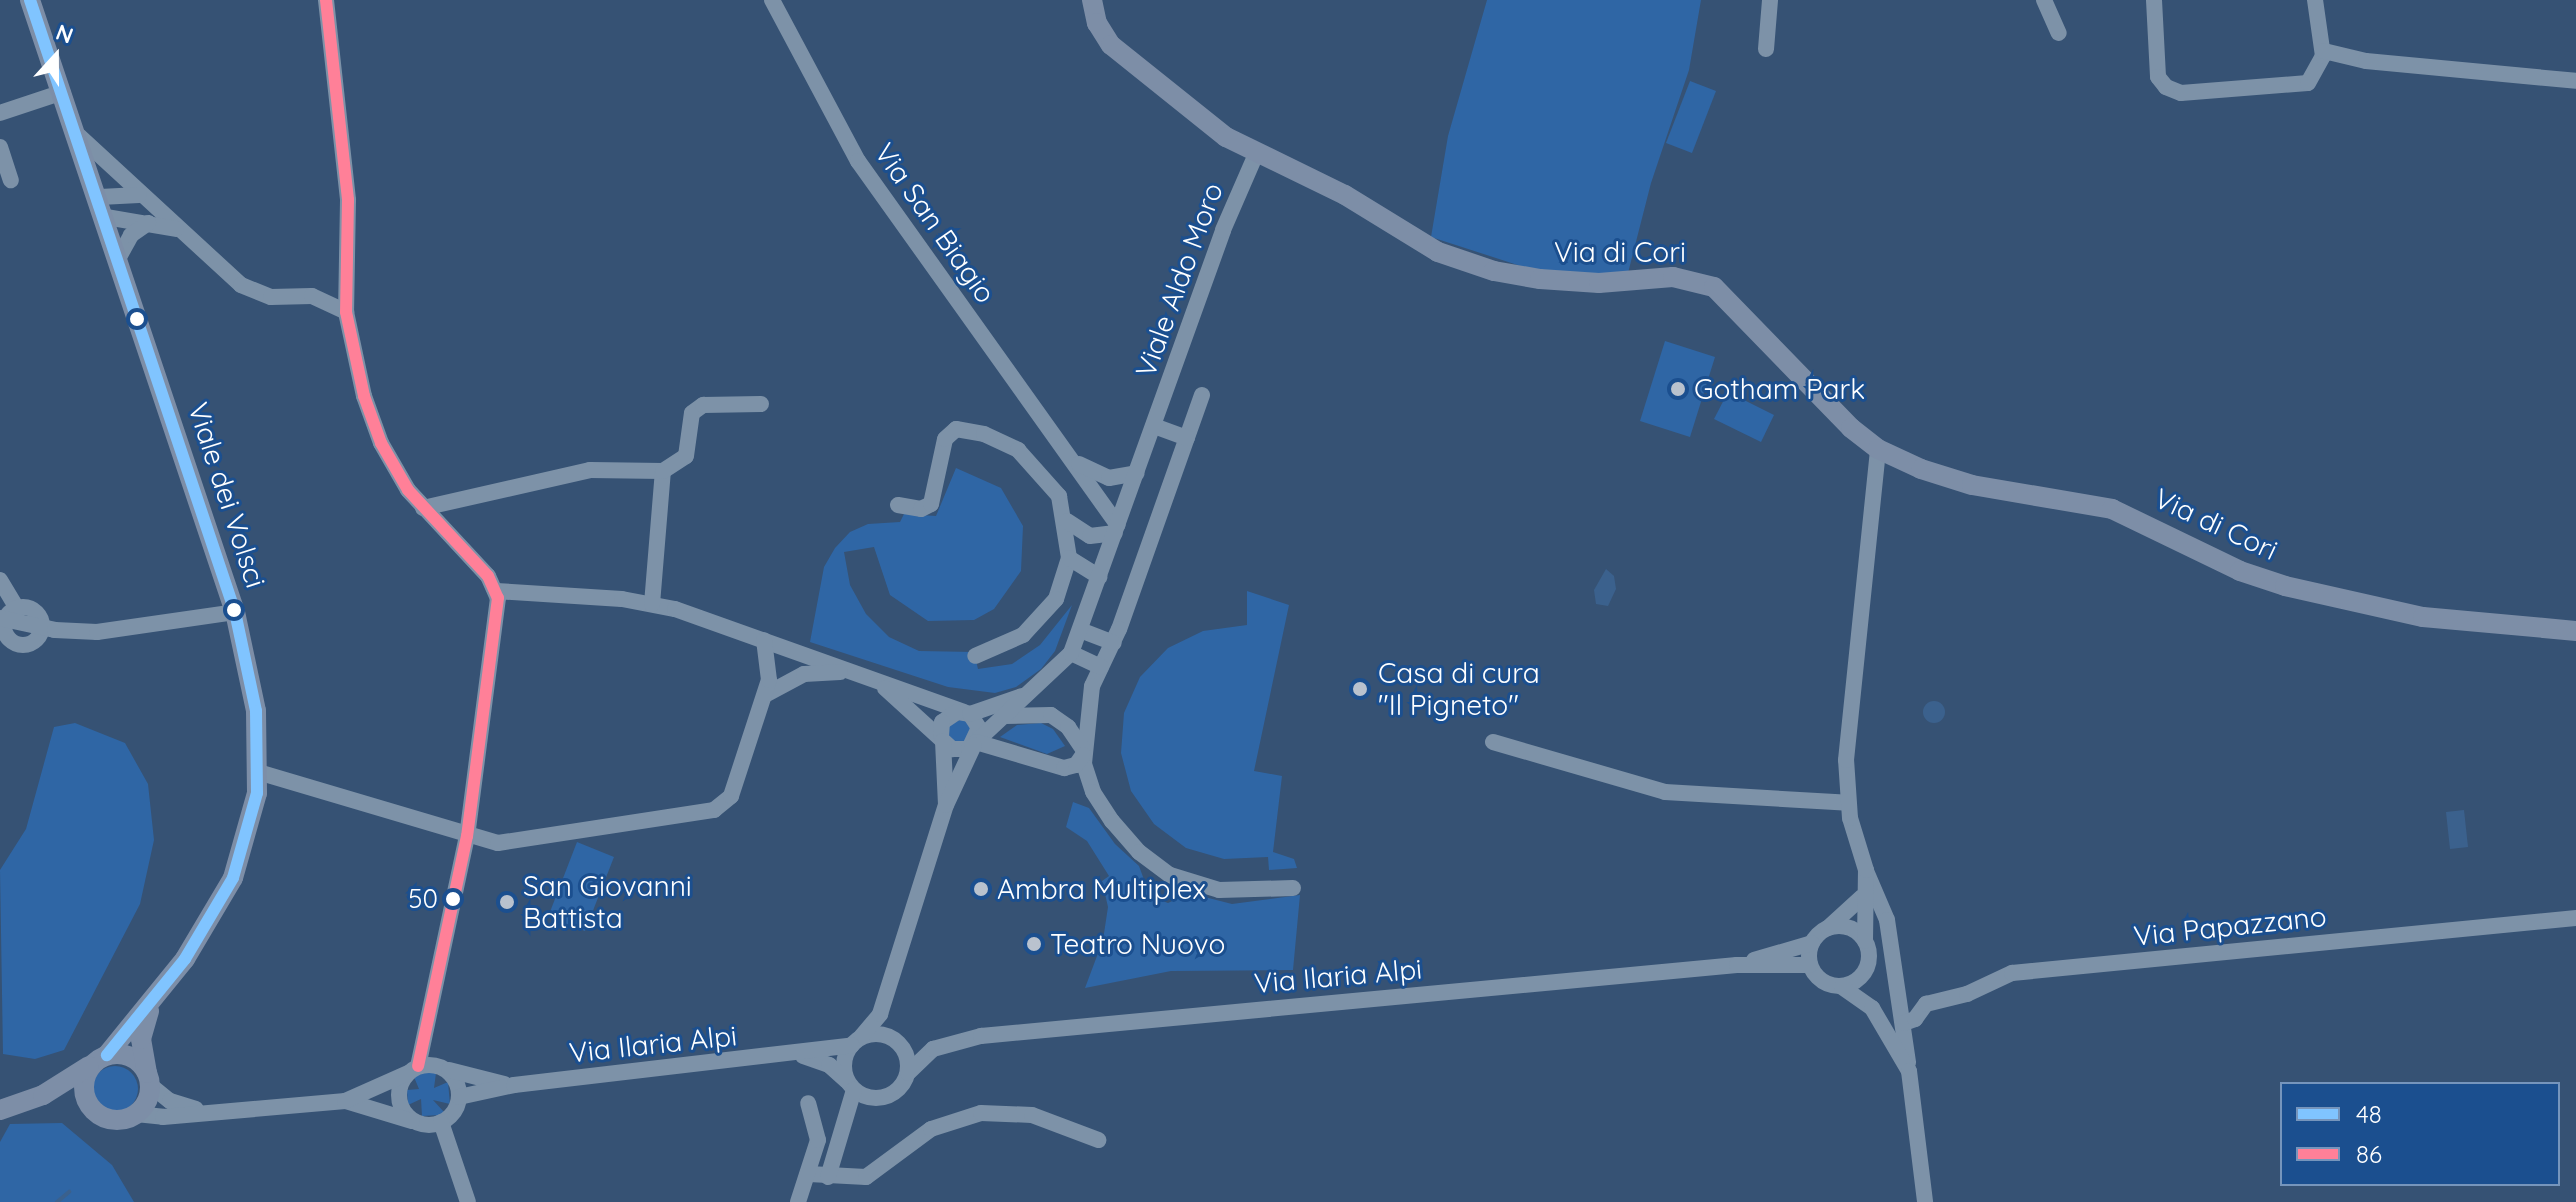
<!DOCTYPE html>
<style>
body{margin:0}
#map{position:relative;width:2576px;height:1202px;overflow:hidden;background:#365274;font-family:Quicksand,sans-serif}
div>[style]{position:absolute}
[style*='--x']{left:calc(var(--x)*1px);top:calc(var(--y)*1px);width:calc(var(--w)*1px);rotate:calc(var(--a)*1deg)}
.green>*{inset:0;background:#2f66a5}
.round{border-radius:50%}
.water>*{inset:0;background:#3b618d}
.stream>*{height:4px;margin:-2px;padding:0 2px;transform-origin:2px;border-radius:2px;background:#3b618d}
.minor>*{height:16px;margin:-8px;padding:0 8px;transform-origin:8px;border-radius:8px;background:#7d92a8}
.minor>.ring{margin:-8px;padding:0;box-sizing:content-box;background:none;border:16px solid #7d92a8;border-radius:50%}
.major>*{height:20px;margin:-10px;padding:0 10px;transform-origin:10px;border-radius:10px;background:#7d8ea7}
.major>.ring{margin:-10px;padding:0;box-sizing:content-box;background:none;border:20px solid #7d8ea7;border-radius:50%}
.bus-1>*{height:12px;margin:-6px;padding:0 6px;transform-origin:6px;border-radius:6px;background:#80c4ff}
.bus-2>*{height:12px;margin:-6px;padding:0 6px;transform-origin:6px;border-radius:6px;background:#ff8098}
.dots>*{width:22px;height:22px;translate:-50% -50%;box-sizing:border-box;border:4px solid #1b4f8f;border-radius:50%}
span{translate:-50% -50%;white-space:nowrap;text-align:center;line-height:1.15;-webkit-text-stroke:6px #1b4f8f;paint-order:stroke}
.bus-label{font-size:26px;color:#fff}
.right{translate:-100% -50%;text-align:right}
.street-label{font-size:28px;color:#fff}
.poi-label{font-size:28px;color:#fff}
.left{translate:0 -50%;text-align:left}
.legend{position:absolute;left:2280px;top:1082px;width:280px;height:104px;box-sizing:border-box;background:#1b4f8f;border:2px solid #7695bc;margin:0;padding:10px 14px;list-style:none;font-size:24px;color:#fff}
.legend li{display:flex;align-items:center;gap:16px;height:40px}
.legend b{width:40px;border:2px solid #7695bc}
.north{position:absolute;left:16px;top:16px;width:80px;height:80px;-webkit-text-stroke:6px #1b4f8f;paint-order:stroke;rotate:21deg;font-size:22px;font-weight:700;line-height:32px;text-align:center;color:#fff}
.north::after{content:'';display:block;margin:auto;width:28px;height:36px;background:#fff;clip-path:polygon(50% 0,100% 100%,50% 72%,0 100%)}
</style>
<div id="map">
<div class="green">
<i style="clip-path:polygon(1487px 0,1701px 0,1689px 70px,1651px 183px,1628px 273px,1572px 276px,1530px 269px,1431px 237px,1448px 136px)"></i>
<i style="clip-path:polygon(1690px 81px,1716px 91px,1692px 153px,1666px 143px)"></i>
<i style="clip-path:polygon(1665px 341px,1715px 357px,1690px 437px,1640px 421px)"></i>
<i style="clip-path:polygon(1728px 392px,1774px 415px,1761px 442px,1714px 419px)"></i>
<i style="clip-path:polygon(956px 468px,1001px 488px,1023px 526px,1021px 571px,994px 609px,974px 620px,928px 621px,890px 595px,874px 547px,844px 552px,850px 585px,866px 614px,889px 637px,919px 651px,974px 652px,978px 669px,1012px 664px,1040px 645px,1072px 605px,1055px 651px,1041px 669px,1016px 687px,995px 693px,948px 687px,810px 642px,824px 567px,835px 548px,850px 532px,868px 524px,900px 522px,904px 514px,936px 516px)"></i>
<i style="clip-path:polygon(1247px 591px,1289px 605px,1254px 771px,1282px 776px,1273px 852px,1294px 859px,1297px 868px,1269px 870px,1268px 857px,1224px 859px,1186px 848px,1154px 824px,1131px 791px,1121px 753px,1124px 713px,1140px 677px,1168px 648px,1203px 631px,1247px 625px)"></i>
<i style="clip-path:polygon(962px 719px,970px 724px,971px 737px,959px 744px,947px 736px,948px 726px)"></i>
<i style="clip-path:polygon(75px 723px,125px 743px,148px 784px,154px 840px,140px 904px,64px 1050px,35px 1059px,3px 1054px,0 870px,26px 829px,54px 727px)"></i>
<i style="clip-path:polygon(1041px 723px,1053px 729px,1065px 746px,1047px 754px,1000px 737px,1017px 725px)"></i>
<i style="clip-path:polygon(1073px 802px,1089px 808px,1115px 844px,1139px 866px,1150px 896px,1168px 903px,1189px 893px,1232px 904px,1300px 895px,1293px 970px,1171px 971px,1085px 988px,1103px 940px,1108px 907px,1102px 881px,1109px 876px,1087px 841px,1066px 827px)"></i>
<i style="clip-path:polygon(577px 842px,614px 857px,585px 931px,548px 917px)"></i>
<i class="round" style="left:92px;top:1066px;width:46px;height:46px"></i>
<i style="clip-path:polygon(421px 1073px,436px 1073px,434px 1088px,448px 1082px,450px 1104px,433px 1100px,444px 1112px,440px 1115px,422px 1116px,421px 1099px,408px 1105px,407px 1090px,419px 1089px,414px 1077px)"></i>
<i style="clip-path:polygon(62px 1123px,112px 1165px,134px 1202px,0 1202px,0 1142px,10px 1124px)"></i>
</div>
<div class="water">
<i style="clip-path:polygon(1606px 569px,1614px 576px,1616px 589px,1608px 606px,1596px 604px,1594px 590px)"></i>
<i class="round" style="left:1923px;top:701px;width:22px;height:22px"></i>
<i style="clip-path:polygon(2464px 810px,2468px 847px,2450px 849px,2446px 812px)"></i>
</div>
<div class="stream">
<i style="--x:57;--y:1202;--w:16;--a:-40"></i>
</div>
<div class="minor">
<i style="--x:326;--y:0;--w:201;--a:83.7"></i>
<i style="--x:348;--y:200;--w:112;--a:91"></i>
<i style="--x:346;--y:312;--w:86;--a:77.9"></i>
<i style="--x:364;--y:396;--w:50;--a:70.1"></i>
<i style="--x:381;--y:443;--w:54;--a:60.1"></i>
<i style="--x:408;--y:490;--w:117;--a:47.1"></i>
<i style="--x:488;--y:576;--w:24;--a:66"></i>
<i style="--x:498;--y:598;--w:240;--a:97.4"></i>
<i style="--x:467;--y:836;--w:235;--a:102"></i>
<i style="--x:772;--y:0;--w:183;--a:61.9"></i>
<i style="--x:858;--y:161;--w:447;--a:54.5"></i>
<i style="--x:2044;--y:0;--w:36;--a:66"></i>
<i style="--x:2154;--y:0;--w:77;--a:87"></i>
<i style="--x:2158;--y:77;--w:13;--a:51"></i>
<i style="--x:2166;--y:87;--w:16;--a:22"></i>
<i style="--x:2181;--y:93;--w:127;--a:-4.5"></i>
<i style="--x:2308;--y:83;--w:31;--a:-61"></i>
<i style="--x:2323;--y:56;--w:57;--a:-98.1"></i>
<i style="--x:1766;--y:49;--w:49;--a:-85.3"></i>
<i style="--x:2324;--y:51;--w:43;--a:13.4"></i>
<i style="--x:2366;--y:61;--w:211;--a:5.4"></i>
<i style="--x:0;--y:113;--w:66;--a:-18.4"></i>
<i style="--x:79;--y:136;--w:220;--a:42.6"></i>
<i style="--x:241;--y:285;--w:32;--a:22"></i>
<i style="--x:271;--y:297;--w:41;--a:-1.4"></i>
<i style="--x:312;--y:296;--w:38;--a:25"></i>
<i style="--x:0;--y:147;--w:35;--a:72"></i>
<i style="--x:100;--y:197;--w:39;--a:-3"></i>
<i style="--x:106;--y:217;--w:71;--a:9.7"></i>
<i style="--x:119;--y:257;--w:25;--a:-61"></i>
<i style="--x:131;--y:235;--w:21;--a:-35"></i>
<i style="--x:1202;--y:395;--w:248;--a:109.5"></i>
<i style="--x:1119;--y:629;--w:63;--a:115.3"></i>
<i style="--x:1092;--y:686;--w:78;--a:95.9"></i>
<i style="--x:1084;--y:764;--w:29;--a:72"></i>
<i style="--x:1093;--y:792;--w:35;--a:57"></i>
<i style="--x:1112;--y:821;--w:41;--a:48.9"></i>
<i style="--x:1139;--y:852;--w:39;--a:37"></i>
<i style="--x:1170;--y:875;--w:51;--a:17"></i>
<i style="--x:1219;--y:890;--w:74;--a:-1.5"></i>
<i style="--x:1154;--y:426;--w:35;--a:20"></i>
<i style="--x:1079;--y:464;--w:33;--a:25"></i>
<i style="--x:1109;--y:478;--w:28;--a:-10"></i>
<i style="--x:898;--y:505;--w:23;--a:10"></i>
<i style="--x:921;--y:509;--w:11;--a:-27"></i>
<i style="--x:931;--y:504;--w:66;--a:-77.8"></i>
<i style="--x:945;--y:439;--w:15;--a:-42"></i>
<i style="--x:956;--y:429;--w:28;--a:10"></i>
<i style="--x:984;--y:434;--w:38;--a:25"></i>
<i style="--x:1018;--y:450;--w:62;--a:48.3"></i>
<i style="--x:1059;--y:496;--w:63;--a:80.8"></i>
<i style="--x:1069;--y:558;--w:43;--a:107.6"></i>
<i style="--x:1056;--y:599;--w:49;--a:132.5"></i>
<i style="--x:1023;--y:635;--w:52;--a:156.4"></i>
<i style="--x:423;--y:508;--w:171;--a:-12.8"></i>
<i style="--x:590;--y:470;--w:73;--a:0.8"></i>
<i style="--x:1067;--y:521;--w:27;--a:33"></i>
<i style="--x:1090;--y:536;--w:25;--a:-7"></i>
<i style="--x:1069;--y:558;--w:36;--a:32"></i>
<i style="--x:0;--y:580;--w:33;--a:59"></i>
<i style="--x:496;--y:591;--w:126;--a:3.6"></i>
<i style="--x:622;--y:599;--w:54;--a:10.7"></i>
<i style="--x:675;--y:609;--w:307;--a:19.6"></i>
<i style="--x:652;--y:604;--w:133;--a:-85.3"></i>
<i style="--x:663;--y:471;--w:27;--a:-33"></i>
<i style="--x:686;--y:456;--w:43;--a:-82.1"></i>
<i style="--x:692;--y:413;--w:14;--a:-36"></i>
<i style="--x:703;--y:405;--w:58;--a:-1"></i>
<i class="ring" style="left:4px;top:607px;width:22px;height:22px"></i>
<i style="--x:0;--y:618;--w:56;--a:12.3"></i>
<i style="--x:55;--y:630;--w:42;--a:2.7"></i>
<i style="--x:97;--y:632;--w:139;--a:-8.2"></i>
<i style="--x:1080;--y:630;--w:36;--a:21"></i>
<i style="--x:1071;--y:653;--w:33;--a:25"></i>
<i style="--x:885;--y:688;--w:91;--a:42.3"></i>
<i style="--x:952;--y:749;--w:17;--a:0"></i>
<i style="--x:969;--y:749;--w:23;--a:-65"></i>
<i style="--x:979;--y:728;--w:17;--a:-123"></i>
<i style="--x:970;--y:714;--w:13;--a:-171"></i>
<i style="--x:957;--y:712;--w:18;--a:146"></i>
<i style="--x:942;--y:722;--w:13;--a:94"></i>
<i style="--x:765;--y:695;--w:44;--a:-28.3"></i>
<i style="--x:804;--y:674;--w:36;--a:-3"></i>
<i style="--x:970;--y:714;--w:55;--a:-19.1"></i>
<i style="--x:1005;--y:716;--w:46;--a:-1.2"></i>
<i style="--x:1051;--y:715;--w:21;--a:35"></i>
<i style="--x:1068;--y:727;--w:27;--a:56"></i>
<i style="--x:978;--y:740;--w:127;--a:-43.1"></i>
<i style="--x:1071;--y:653;--w:449;--a:-70.2"></i>
<i style="--x:1223;--y:230;--w:83;--a:-66.5"></i>
<i style="--x:943;--y:741;--w:63;--a:87.3"></i>
<i style="--x:976;--y:742;--w:92;--a:16.5"></i>
<i style="--x:1064;--y:768;--w:12;--a:-14"></i>
<i style="--x:1076;--y:765;--w:12;--a:-55"></i>
<i style="--x:1493;--y:742;--w:179;--a:16.2"></i>
<i style="--x:1665;--y:792;--w:183;--a:3.4"></i>
<i style="--x:258;--y:772;--w:250;--a:16.5"></i>
<i style="--x:498;--y:843;--w:219;--a:-8.7"></i>
<i style="--x:714;--y:810;--w:22;--a:-39"></i>
<i style="--x:731;--y:796;--w:122;--a:-71.9"></i>
<i style="--x:769;--y:680;--w:40;--a:-97.1"></i>
<i style="--x:1866;--y:871;--w:53;--a:66.8"></i>
<i style="--x:1887;--y:920;--w:144;--a:81.6"></i>
<i class="ring" style="left:1809px;top:926px;width:44px;height:44px"></i>
<i style="--x:1828;--y:928;--w:46;--a:-42.4"></i>
<i style="--x:1865;--y:941;--w:71;--a:-89.2"></i>
<i style="--x:1866;--y:870;--w:54;--a:-107.1"></i>
<i style="--x:1850;--y:818;--w:58;--a:-93.9"></i>
<i style="--x:1846;--y:760;--w:313;--a:-84.1"></i>
<i style="--x:1754;--y:960;--w:60;--a:-16.3"></i>
<i style="--x:1842;--y:987;--w:37;--a:35"></i>
<i style="--x:1872;--y:1008;--w:73;--a:59.6"></i>
<i style="--x:1909;--y:1071;--w:132;--a:83"></i>
<i style="--x:1904;--y:1023;--w:12;--a:-20"></i>
<i style="--x:1915;--y:1019;--w:19;--a:-54"></i>
<i style="--x:1926;--y:1004;--w:42;--a:-13.7"></i>
<i style="--x:1967;--y:994;--w:50;--a:-25"></i>
<i style="--x:2012;--y:973;--w:567;--a:-5.57"></i>
<i class="ring" style="left:844px;top:1034px;width:48px;height:48px"></i>
<i style="--x:861;--y:1037;--w:30;--a:-50"></i>
<i style="--x:880;--y:1014;--w:219;--a:-72.5"></i>
<i style="--x:946;--y:805;--w:66;--a:-65"></i>
<i style="--x:803;--y:1056;--w:28;--a:19"></i>
<i style="--x:829;--y:1065;--w:24;--a:42"></i>
<i class="ring" style="left:399px;top:1065px;width:44px;height:44px"></i>
<i style="--x:449;--y:1070;--w:57;--a:14.3"></i>
<i style="--x:908;--y:1073;--w:35;--a:-44"></i>
<i style="--x:933;--y:1049;--w:50;--a:-15.2"></i>
<i style="--x:981;--y:1036;--w:759;--a:-5.37"></i>
<i style="--x:1737;--y:965;--w:73;--a:0"></i>
<i style="--x:150;--y:1085;--w:26;--a:39"></i>
<i style="--x:170;--y:1101;--w:27;--a:17"></i>
<i style="--x:459;--y:1097;--w:56;--a:-12.3"></i>
<i style="--x:514;--y:1085;--w:340;--a:-6.7"></i>
<i style="--x:346;--y:1101;--w:69;--a:16.9"></i>
<i style="--x:136;--y:1114;--w:27;--a:6"></i>
<i style="--x:163;--y:1117;--w:183;--a:-5"></i>
<i style="--x:345;--y:1101;--w:69;--a:-24"></i>
<i style="--x:441;--y:1122;--w:84;--a:71.4"></i>
<i style="--x:809;--y:1174;--w:57;--a:3"></i>
<i style="--x:866;--y:1177;--w:81;--a:-36.4"></i>
<i style="--x:931;--y:1129;--w:52;--a:-17.7"></i>
<i style="--x:981;--y:1113;--w:51;--a:2.2"></i>
<i style="--x:1032;--y:1115;--w:71;--a:20.7"></i>
<i style="--x:828;--y:1177;--w:91;--a:-73.4"></i>
<i style="--x:798;--y:1202;--w:65;--a:-72.1"></i>
<i style="--x:818;--y:1140;--w:38;--a:-105"></i>
</div>
<div class="major">
<i style="--x:30;--y:0;--w:645;--a:71.48"></i>
<i style="--x:235;--y:612;--w:101;--a:78"></i>
<i style="--x:256;--y:711;--w:82;--a:89.3"></i>
<i style="--x:257;--y:793;--w:88;--a:105.8"></i>
<i style="--x:233;--y:878;--w:94;--a:120.7"></i>
<i style="--x:185;--y:959;--w:124;--a:129.1"></i>
<i style="--x:1092;--y:0;--w:24;--a:78"></i>
<i style="--x:1097;--y:23;--w:26;--a:58"></i>
<i style="--x:1111;--y:45;--w:147;--a:38.7"></i>
<i style="--x:1226;--y:137;--w:132;--a:26"></i>
<i style="--x:1345;--y:195;--w:109;--a:31.5"></i>
<i style="--x:1438;--y:252;--w:59;--a:18.7"></i>
<i style="--x:1494;--y:271;--w:47;--a:9.9"></i>
<i style="--x:1540;--y:279;--w:59;--a:3.9"></i>
<i style="--x:1599;--y:283;--w:74;--a:-4.6"></i>
<i style="--x:1673;--y:277;--w:42;--a:13.7"></i>
<i style="--x:1714;--y:287;--w:197;--a:45.8"></i>
<i style="--x:1851;--y:428;--w:34;--a:38"></i>
<i style="--x:1878;--y:449;--w:47;--a:24.9"></i>
<i style="--x:1921;--y:469;--w:53;--a:17.4"></i>
<i style="--x:1972;--y:485;--w:142;--a:9.7"></i>
<i style="--x:2112;--y:509;--w:142;--a:25.8"></i>
<i style="--x:2240;--y:571;--w:47;--a:18.4"></i>
<i style="--x:2285;--y:586;--w:141;--a:12.7"></i>
<i style="--x:2423;--y:617;--w:154;--a:5.2"></i>
<i class="ring" style="left:84px;top:1054px;width:46px;height:46px"></i>
<i style="--x:147;--y:1073;--w:35;--a:-100"></i>
<i style="--x:141;--y:1039;--w:29;--a:-74"></i>
<i style="--x:0;--y:1110;--w:46;--a:-19.2"></i>
<i style="--x:43;--y:1095;--w:54;--a:-32.2"></i>
</div>
<div class="bus-1">
<i style="--x:30;--y:0;--w:645;--a:71.48"></i>
<i style="--x:235;--y:612;--w:101;--a:78"></i>
<i style="--x:256;--y:711;--w:82;--a:89.3"></i>
<i style="--x:257;--y:793;--w:88;--a:105.8"></i>
<i style="--x:233;--y:878;--w:94;--a:120.7"></i>
<i style="--x:185;--y:959;--w:124;--a:129.1"></i>
</div>
<div class="bus-2">
<i style="--x:326;--y:0;--w:201;--a:83.7"></i>
<i style="--x:348;--y:200;--w:112;--a:91"></i>
<i style="--x:346;--y:312;--w:86;--a:77.9"></i>
<i style="--x:364;--y:396;--w:50;--a:70.1"></i>
<i style="--x:381;--y:443;--w:54;--a:60.1"></i>
<i style="--x:408;--y:490;--w:117;--a:47.1"></i>
<i style="--x:488;--y:576;--w:24;--a:66"></i>
<i style="--x:498;--y:598;--w:240;--a:97.4"></i>
<i style="--x:467;--y:836;--w:235;--a:102"></i>
</div>
<div class="dots">
<i style="left:137px;top:319px;background:#fff"></i>
<i style="left:1678px;top:389px;background:#b9c2ce"></i>
<i style="left:234px;top:610px;background:#fff"></i>
<i style="left:1360px;top:689px;background:#b9c2ce"></i>
<i style="left:981px;top:889px;background:#b9c2ce"></i>
<i style="left:453px;top:899px;background:#fff"></i>
<i style="left:507px;top:902px;background:#b9c2ce"></i>
<i style="left:1034px;top:944px;background:#b9c2ce"></i>
</div>
<div class="bus-label">
<span class="right" style="left:438px;top:899px">50</span>
</div>
<div class="street-label">
<span style="left:935px;top:223px;rotate:55deg">Via San Biagio</span>
<span style="left:1620px;top:252px">Via di Cori</span>
<span style="left:1179px;top:280px;rotate:-70deg">Viale Aldo Moro</span>
<span style="left:227px;top:495px;rotate:72deg">Viale dei Volsci</span>
<span style="left:2216px;top:524px;rotate:25deg">Via di Cori</span>
<span style="left:2230px;top:926px;rotate:-6deg">Via Papazzano</span>
<span style="left:1338px;top:976px;rotate:-5deg">Via Ilaria Alpi</span>
<span style="left:653px;top:1044px;rotate:-6deg">Via Ilaria Alpi</span>
</div>
<div class="poi-label">
<span class="left" style="left:1694px;top:389px">Gotham Park</span>
<span class="left" style="left:1378px;top:689px">Casa di cura<br>"Il Pigneto"</span>
<span class="left" style="left:523px;top:902px">San Giovanni<br>Battista</span>
<span class="left" style="left:997px;top:889px">Ambra Multiplex</span>
<span class="left" style="left:1050px;top:944px">Teatro Nuovo</span>
</div>
<ul class="legend">
<li><b style="height:10px;background:#80c4ff"></b>48</li>
<li><b style="height:10px;background:#ff8098"></b>86</li>
</ul>
<div class="north">N</div>
</div>
